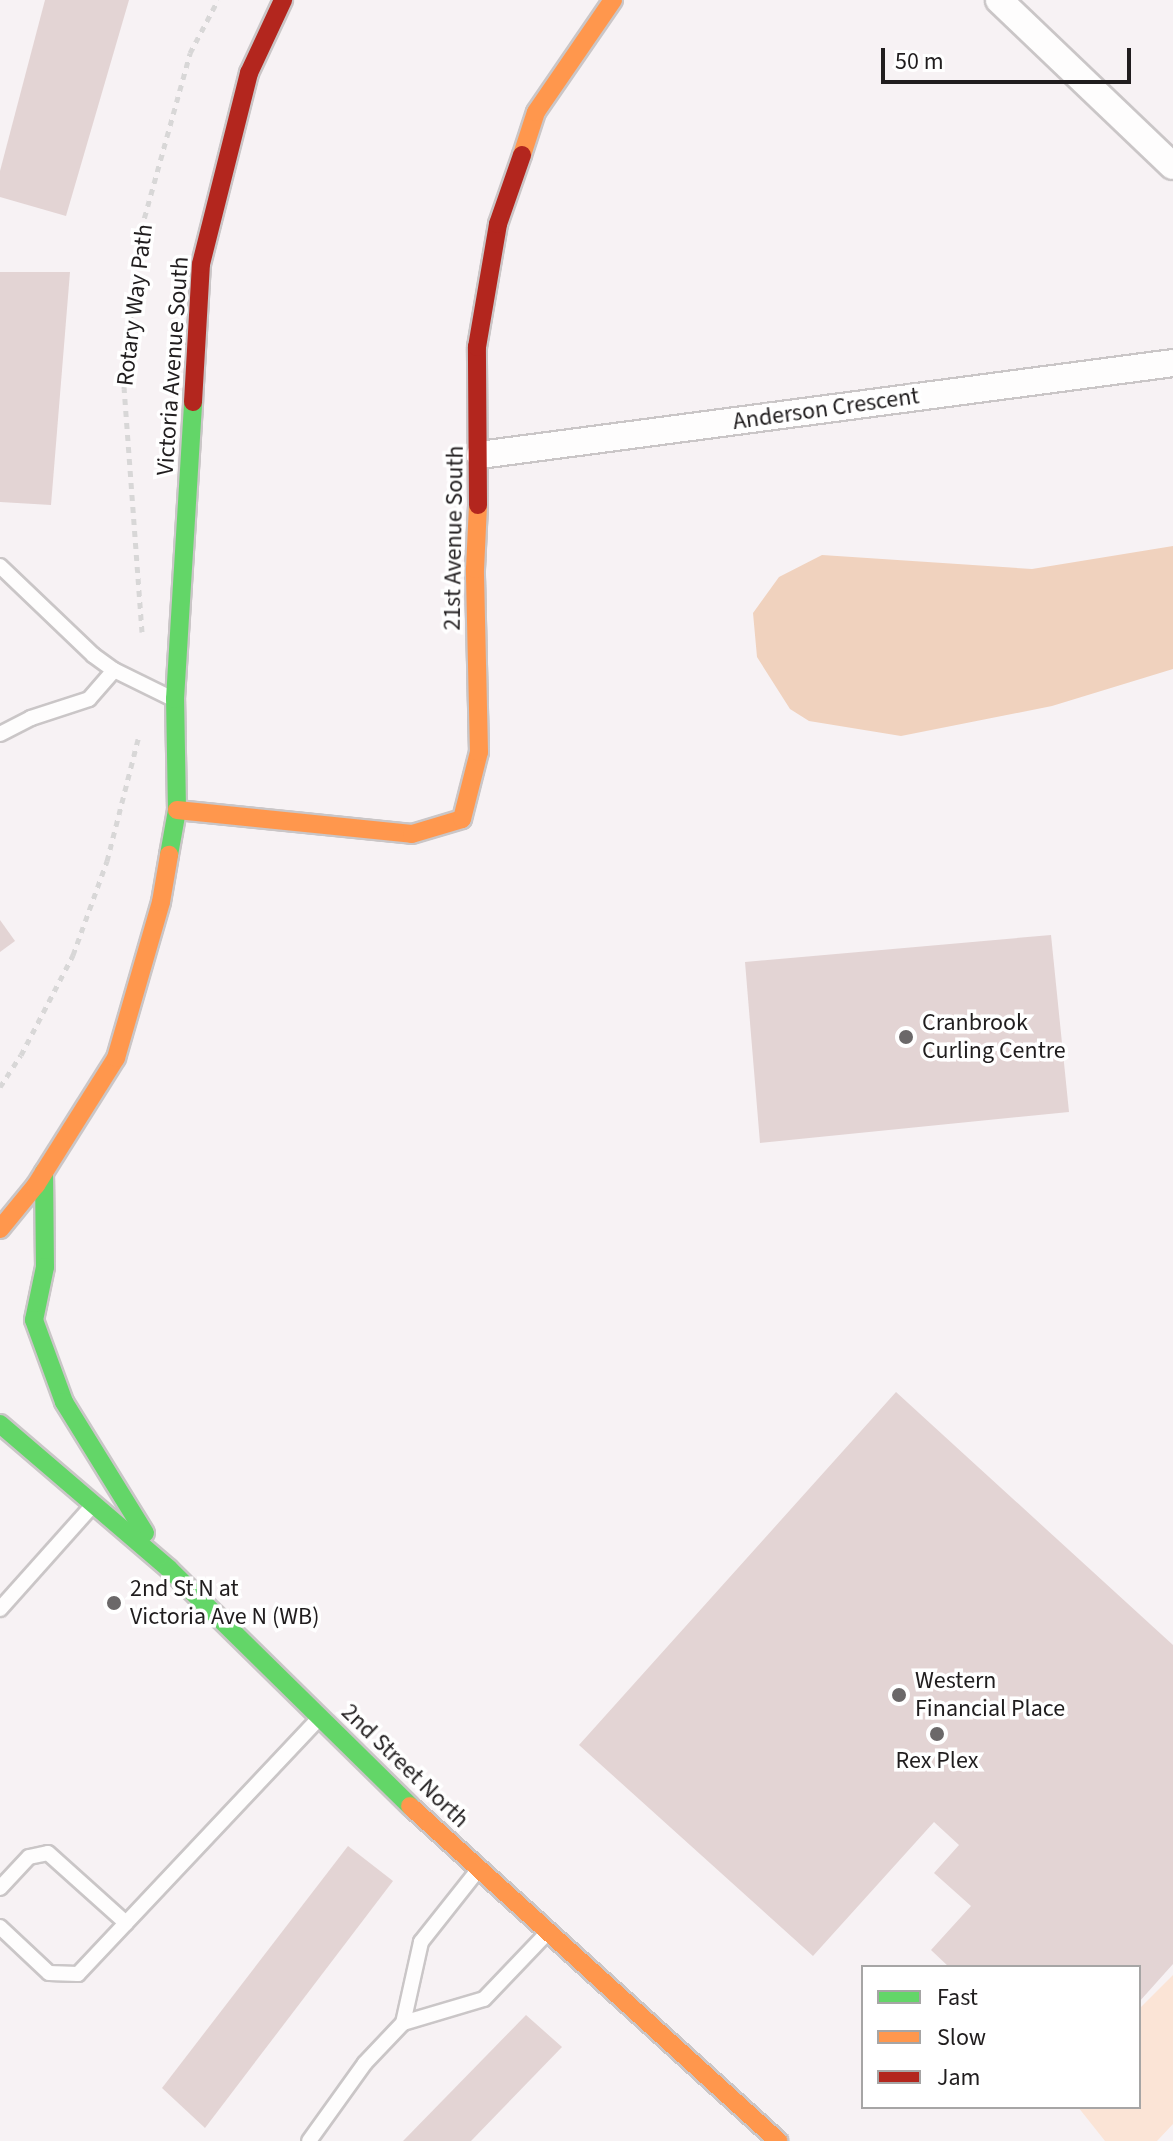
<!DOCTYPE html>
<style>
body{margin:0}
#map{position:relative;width:1173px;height:2141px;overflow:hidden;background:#f7f2f4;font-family:"Source Sans 3",sans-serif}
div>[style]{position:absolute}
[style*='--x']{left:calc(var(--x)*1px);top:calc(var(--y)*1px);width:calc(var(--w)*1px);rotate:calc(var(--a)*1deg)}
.green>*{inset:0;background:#fbe4d6}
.forest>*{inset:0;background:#f0d2be}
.building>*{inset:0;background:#e3d4d4}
.path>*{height:5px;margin-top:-2.5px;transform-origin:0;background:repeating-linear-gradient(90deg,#d8d7d7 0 6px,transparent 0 12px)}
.roads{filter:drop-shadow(2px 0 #cac6c7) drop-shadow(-2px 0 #cac6c7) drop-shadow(0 2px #cac6c7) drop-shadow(0 -2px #cac6c7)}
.lane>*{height:14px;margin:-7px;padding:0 7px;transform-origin:7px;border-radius:7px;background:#fefdfd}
.street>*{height:26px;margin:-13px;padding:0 13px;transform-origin:13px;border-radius:13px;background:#fefdfd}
.fast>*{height:18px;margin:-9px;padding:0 9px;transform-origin:9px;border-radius:9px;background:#63d668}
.slow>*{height:18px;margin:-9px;padding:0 9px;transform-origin:9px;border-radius:9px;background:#ff974d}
.jam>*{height:18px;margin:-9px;padding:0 9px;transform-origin:9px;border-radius:9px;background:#b3261e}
.dots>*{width:22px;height:22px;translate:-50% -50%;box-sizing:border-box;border:4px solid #fff;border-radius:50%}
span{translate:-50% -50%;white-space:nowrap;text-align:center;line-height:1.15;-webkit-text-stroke:7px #fff;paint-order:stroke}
.street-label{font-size:24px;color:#201d1e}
.poi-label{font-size:24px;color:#201d1e}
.left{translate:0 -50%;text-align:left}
.legend{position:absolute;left:861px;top:1965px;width:280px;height:144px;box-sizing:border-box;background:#fff;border:2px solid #a6a5a5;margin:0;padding:10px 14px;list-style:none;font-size:24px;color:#201d1e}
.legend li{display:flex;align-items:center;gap:16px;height:40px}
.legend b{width:40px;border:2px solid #a6a5a5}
.scale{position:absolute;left:881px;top:48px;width:250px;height:36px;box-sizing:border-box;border:4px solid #201d1e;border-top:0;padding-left:10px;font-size:24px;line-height:28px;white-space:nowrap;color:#201d1e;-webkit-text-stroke:6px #fff;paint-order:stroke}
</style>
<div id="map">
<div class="green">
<i style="clip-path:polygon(1173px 1975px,1173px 2124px,1157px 2141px,1105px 2141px,1078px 2107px,1139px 2107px,1139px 2009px)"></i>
</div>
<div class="forest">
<i style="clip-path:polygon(1173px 546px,1173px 669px,1052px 706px,901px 736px,809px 721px,790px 709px,757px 657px,753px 613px,779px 577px,822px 555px,1032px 569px)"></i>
</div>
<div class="building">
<i style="clip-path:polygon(45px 0,129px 0,66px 216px,0 197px,0 171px)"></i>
<i style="clip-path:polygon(0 272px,70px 272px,51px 505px,0 502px)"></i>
<i style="clip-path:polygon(0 920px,15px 941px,0 952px)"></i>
<i style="clip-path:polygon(1051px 935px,1069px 1112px,760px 1143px,745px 962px)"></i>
<i style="clip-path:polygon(896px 1392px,1173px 1645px,1173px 1964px,1139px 2002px,1139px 1967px,949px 1967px,931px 1950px,971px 1906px,934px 1873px,959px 1845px,934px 1822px,813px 1956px,579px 1745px)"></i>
<i style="clip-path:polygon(348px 1846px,393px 1881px,205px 2128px,162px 2088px)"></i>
<i style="clip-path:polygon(526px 2015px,562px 2047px,471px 2141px,403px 2141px)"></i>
</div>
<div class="path">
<i style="--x:142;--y:632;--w:244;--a:-94.2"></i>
<i style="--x:124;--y:389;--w:149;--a:-84.6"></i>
<i style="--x:138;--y:241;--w:195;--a:-74.5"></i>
<i style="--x:190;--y:53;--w:60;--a:-62.2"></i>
<i style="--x:0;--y:1087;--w:38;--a:-57"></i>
<i style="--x:21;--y:1055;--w:113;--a:-62.5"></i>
<i style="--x:73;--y:955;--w:100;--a:-70.1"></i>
<i style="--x:107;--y:861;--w:126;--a:-75.7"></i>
</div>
<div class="roads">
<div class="lane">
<i style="--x:0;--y:566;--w:129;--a:43.7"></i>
<i style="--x:93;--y:655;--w:26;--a:36"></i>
<i style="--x:114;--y:670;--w:64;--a:26.2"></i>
<i style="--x:0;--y:734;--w:35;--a:-27"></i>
<i style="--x:31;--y:718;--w:61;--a:-18.1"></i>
<i style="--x:89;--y:699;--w:38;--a:-49"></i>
<i style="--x:0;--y:1609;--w:141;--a:-48.2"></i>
<i style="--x:478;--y:1870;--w:92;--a:128.4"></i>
<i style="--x:421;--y:1942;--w:83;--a:102.5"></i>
<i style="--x:403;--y:2023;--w:84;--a:-16.5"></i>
<i style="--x:484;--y:1999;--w:93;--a:-46.3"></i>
<i style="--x:0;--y:1888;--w:42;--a:-46.9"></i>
<i style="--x:29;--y:1857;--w:19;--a:-12"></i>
<i style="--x:48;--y:1853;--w:105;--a:41.9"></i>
<i style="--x:0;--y:1927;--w:67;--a:43.2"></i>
<i style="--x:49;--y:1973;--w:29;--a:2"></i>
<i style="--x:78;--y:1974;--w:353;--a:-46.7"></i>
<i style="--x:309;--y:2141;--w:96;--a:-54.3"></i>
<i style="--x:365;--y:2063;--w:55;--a:-46.5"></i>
</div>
<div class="street">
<i style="--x:999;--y:0;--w:240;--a:43.7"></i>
<i style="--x:480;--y:455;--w:699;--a:-7.56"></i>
</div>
<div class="fast">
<i style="--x:169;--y:855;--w:46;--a:-79.9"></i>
<i style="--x:177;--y:810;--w:111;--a:-91"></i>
<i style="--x:175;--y:699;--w:298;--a:-86.5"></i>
<i style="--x:44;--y:1172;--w:95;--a:89.4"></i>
<i style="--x:45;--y:1267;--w:54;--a:101.7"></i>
<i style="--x:34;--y:1320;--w:87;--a:69.9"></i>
<i style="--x:64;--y:1402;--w:154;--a:58.3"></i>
<i style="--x:0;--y:1424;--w:223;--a:40.6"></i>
<i style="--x:169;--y:1569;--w:338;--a:44.5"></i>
</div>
<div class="slow">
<i style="--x:522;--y:155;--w:45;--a:-72"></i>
<i style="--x:536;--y:112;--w:136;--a:-55.5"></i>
<i style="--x:177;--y:810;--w:236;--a:5.8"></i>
<i style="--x:412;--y:834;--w:52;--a:-16.7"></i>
<i style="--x:462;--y:819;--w:69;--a:-75.8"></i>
<i style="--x:479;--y:752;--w:183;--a:-91.3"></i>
<i style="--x:475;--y:569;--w:64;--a:-87.3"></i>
<i style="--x:0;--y:1229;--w:57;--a:-50.7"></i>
<i style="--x:36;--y:1185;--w:150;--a:-57.8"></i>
<i style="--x:116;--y:1058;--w:162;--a:-73.9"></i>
<i style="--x:161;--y:902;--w:48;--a:-80.3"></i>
<i style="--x:410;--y:1806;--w:498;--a:42.3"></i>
</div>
<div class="jam">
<i style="--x:193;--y:402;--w:138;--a:-86.7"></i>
<i style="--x:201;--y:264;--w:197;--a:-75.9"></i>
<i style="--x:249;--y:73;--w:81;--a:-65"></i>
<i style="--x:478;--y:505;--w:158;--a:-90.4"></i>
<i style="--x:477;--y:347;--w:125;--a:-80.3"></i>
<i style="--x:498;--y:224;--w:73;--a:-70.8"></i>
</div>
</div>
<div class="dots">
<i style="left:906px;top:1037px;background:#6b6869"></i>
<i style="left:114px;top:1603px;background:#6b6869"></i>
<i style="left:899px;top:1695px;background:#6b6869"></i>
<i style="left:937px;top:1734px;background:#6b6869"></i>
</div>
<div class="street-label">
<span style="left:135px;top:305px;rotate:-83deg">Rotary Way Path</span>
<span style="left:173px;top:366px;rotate:-86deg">Victoria Avenue South</span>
<span style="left:826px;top:409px;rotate:-8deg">Anderson Crescent</span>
<span style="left:454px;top:538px;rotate:-89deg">21st Avenue South</span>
<span style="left:405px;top:1766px;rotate:44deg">2nd Street North</span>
</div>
<div class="poi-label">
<span class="left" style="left:922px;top:1037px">Cranbrook<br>Curling Centre</span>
<span class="left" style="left:130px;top:1603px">2nd St N at<br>Victoria Ave N (WB)</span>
<span class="left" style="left:915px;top:1695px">Western<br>Financial Place</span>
<span style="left:937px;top:1761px">Rex Plex</span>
</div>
<ul class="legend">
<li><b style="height:10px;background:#63d668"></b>Fast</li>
<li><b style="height:10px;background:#ff974d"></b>Slow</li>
<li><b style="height:10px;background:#b3261e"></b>Jam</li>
</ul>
<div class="scale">50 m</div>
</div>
